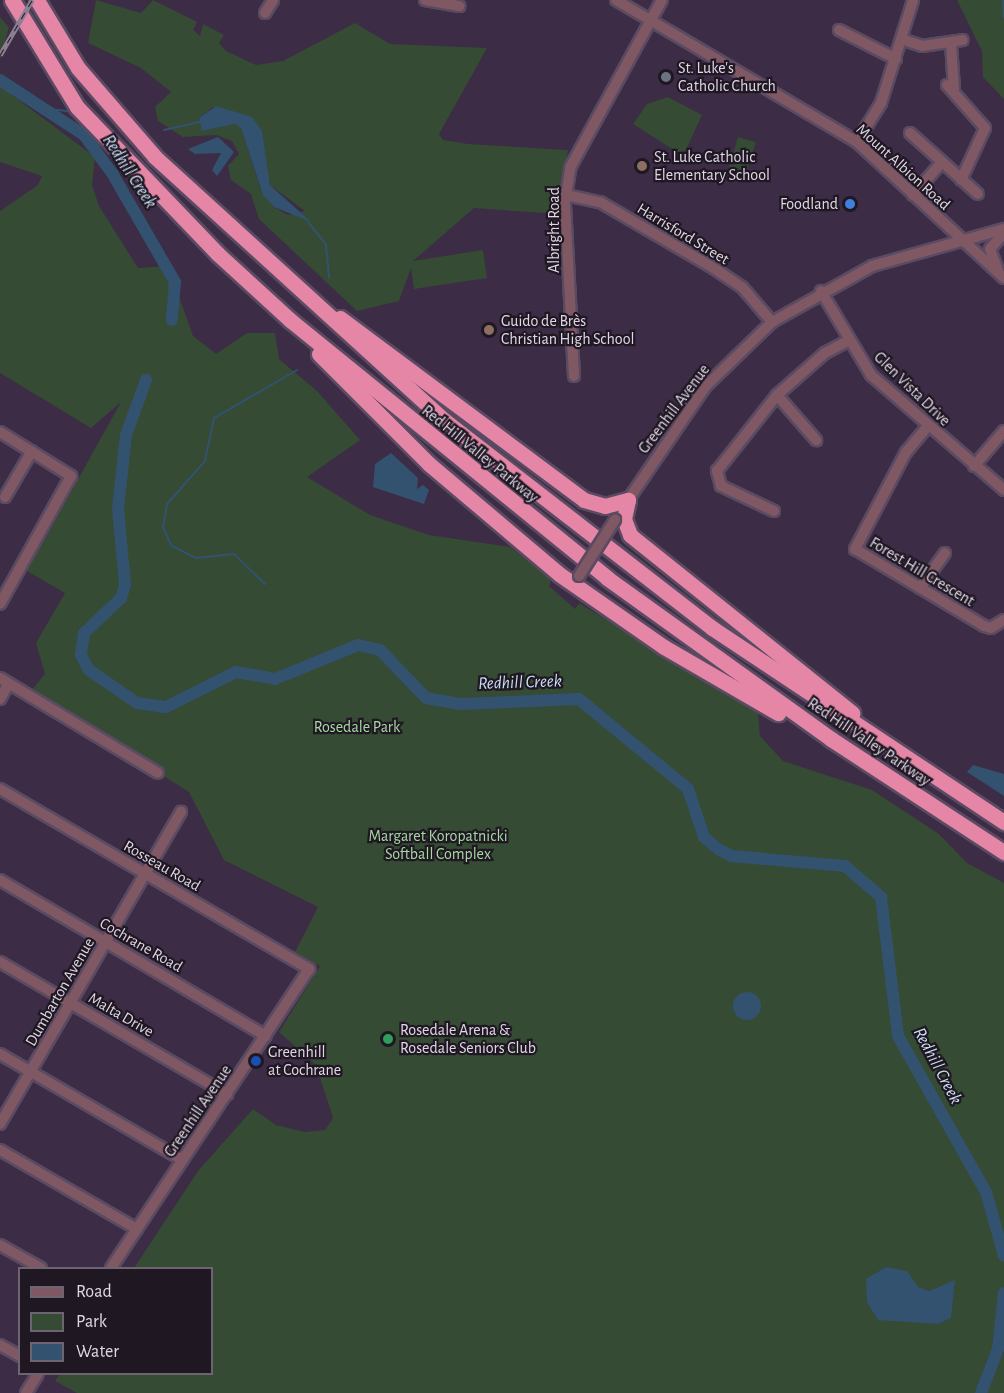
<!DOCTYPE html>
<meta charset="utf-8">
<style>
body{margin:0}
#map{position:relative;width:1004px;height:1393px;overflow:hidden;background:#3c2c45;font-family:"Alegreya Sans",sans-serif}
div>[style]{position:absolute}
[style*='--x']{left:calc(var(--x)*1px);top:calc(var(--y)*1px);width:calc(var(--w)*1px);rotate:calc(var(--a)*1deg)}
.green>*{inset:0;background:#354b33}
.water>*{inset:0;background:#325270}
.round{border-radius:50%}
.stream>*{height:2px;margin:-1px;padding:0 1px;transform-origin:1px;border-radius:1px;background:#325270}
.river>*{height:12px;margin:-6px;padding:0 6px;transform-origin:6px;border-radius:6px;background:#325270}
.roads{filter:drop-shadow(2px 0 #5a4b62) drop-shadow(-2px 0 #5a4b62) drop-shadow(0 2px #5a4b62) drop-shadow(0 -2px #5a4b62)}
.minor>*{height:10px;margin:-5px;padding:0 5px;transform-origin:5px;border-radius:5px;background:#805864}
.highway>*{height:15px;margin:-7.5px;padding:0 7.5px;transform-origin:7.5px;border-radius:7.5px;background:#e686a7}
.rail>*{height:4.5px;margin-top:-2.25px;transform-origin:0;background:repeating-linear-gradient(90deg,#1f1823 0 7px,#8b7e93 0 14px);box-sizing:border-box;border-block:2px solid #8b7e93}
.bridges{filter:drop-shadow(2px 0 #5a4b62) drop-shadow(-2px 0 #5a4b62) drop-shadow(0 2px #5a4b62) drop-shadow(0 -2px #5a4b62)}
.minor-bridge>*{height:10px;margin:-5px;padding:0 5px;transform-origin:5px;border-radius:5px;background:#805864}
.dots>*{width:16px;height:16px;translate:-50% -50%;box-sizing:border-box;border:3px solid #1f1823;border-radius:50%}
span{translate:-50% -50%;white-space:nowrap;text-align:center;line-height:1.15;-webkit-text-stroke:4.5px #1f1823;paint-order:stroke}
.poi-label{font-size:16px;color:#e0d6e5}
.left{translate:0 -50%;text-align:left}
.right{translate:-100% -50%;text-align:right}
.street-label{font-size:16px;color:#e0d6e5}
.park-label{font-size:16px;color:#a6daa2}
.water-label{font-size:18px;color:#cadff4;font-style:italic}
.legend{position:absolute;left:18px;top:1267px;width:195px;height:108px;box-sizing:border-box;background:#1f1823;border:2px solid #6c6471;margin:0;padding:8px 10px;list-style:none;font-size:18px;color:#e0d6e5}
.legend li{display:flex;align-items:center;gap:12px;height:30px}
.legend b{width:30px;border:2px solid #6c6471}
</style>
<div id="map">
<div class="green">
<i style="clip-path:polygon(evenodd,96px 0,141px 13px,153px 0,197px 22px,193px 30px,200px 36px,203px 24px,224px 35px,219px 43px,226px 51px,256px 65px,283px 61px,355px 23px,390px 44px,487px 48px,439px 134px,443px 140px,468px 144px,568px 150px,559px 214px,474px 208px,413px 261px,483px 250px,487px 278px,414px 289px,411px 268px,399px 301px,357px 311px,259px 219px,251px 194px,231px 180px,228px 166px,239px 154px,232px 141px,216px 135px,183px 137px,158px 121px,155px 107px,171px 92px,141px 68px,88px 43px,96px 0,213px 107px,258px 126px,270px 185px,305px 211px,288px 215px,274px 207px,260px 187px,241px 128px,235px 124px,206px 130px,199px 118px,213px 107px)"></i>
<i style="clip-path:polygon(957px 0,1004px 0,1004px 99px,983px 77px,982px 51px)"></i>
<i style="clip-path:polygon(0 17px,9px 27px,0 60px)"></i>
<i style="clip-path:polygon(0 86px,95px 157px,92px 185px,99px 206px,138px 268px,168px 266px,193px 336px,216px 354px,247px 333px,275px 333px,279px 359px,317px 391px,360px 440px,307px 477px,370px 515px,429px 535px,510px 547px,551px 579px,549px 586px,575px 609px,579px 603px,758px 711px,760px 736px,783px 761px,872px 790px,939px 834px,967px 863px,1004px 883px,1004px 1393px,77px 1393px,55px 1381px,60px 1374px,212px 1374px,212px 1268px,134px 1268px,198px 1171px,253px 1109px,276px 1125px,305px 1132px,325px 1130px,333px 1118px,316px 1065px,279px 1032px,320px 966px,295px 952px,318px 907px,224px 860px,189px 792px,30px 692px,45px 674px,36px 643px,65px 593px,27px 571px,121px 402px,91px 428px,0 373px,0 211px,38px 185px,42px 176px,0 162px)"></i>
<i style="clip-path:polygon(668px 97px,702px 115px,683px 156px,633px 124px,647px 104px)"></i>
<i style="clip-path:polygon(738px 137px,756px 142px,745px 176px,728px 171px)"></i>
</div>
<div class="water">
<i style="clip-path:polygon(216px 106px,252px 117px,262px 131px,270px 185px,311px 222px,274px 207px,263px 195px,241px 128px,235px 124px,202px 131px,199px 118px)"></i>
<i style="clip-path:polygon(218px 137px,234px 152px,217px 176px,212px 170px,221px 153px,195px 154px,188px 149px)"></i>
<i style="clip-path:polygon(391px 453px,418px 478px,417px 489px,423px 485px,429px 490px,424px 504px,373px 487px,375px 464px)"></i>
<i style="clip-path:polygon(973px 765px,1004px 774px,1004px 796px,967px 772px)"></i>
<i class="round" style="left:733px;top:992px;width:28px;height:28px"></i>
<i style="clip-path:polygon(886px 1267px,907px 1271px,918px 1287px,929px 1291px,955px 1280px,951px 1318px,938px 1324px,878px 1320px,867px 1302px,866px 1279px)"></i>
</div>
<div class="stream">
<i style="--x:1003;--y:0;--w:17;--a:87"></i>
<i style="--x:50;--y:109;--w:23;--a:7"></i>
<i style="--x:164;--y:130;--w:37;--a:-13"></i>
<i style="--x:308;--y:222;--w:28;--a:51"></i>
<i style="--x:326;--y:244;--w:34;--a:85"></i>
<i style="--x:265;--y:584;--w:43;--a:-135.9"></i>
<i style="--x:234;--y:554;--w:38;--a:174"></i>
<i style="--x:196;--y:558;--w:28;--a:-153"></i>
<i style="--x:171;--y:545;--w:20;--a:-114"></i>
<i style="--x:163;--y:527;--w:23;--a:-80"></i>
<i style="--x:167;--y:504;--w:57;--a:-48.5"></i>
<i style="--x:205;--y:461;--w:44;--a:-78.2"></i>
<i style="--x:214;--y:418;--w:96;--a:-30"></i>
</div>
<div class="river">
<i style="--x:0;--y:80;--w:100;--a:33.2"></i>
<i style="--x:84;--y:135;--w:47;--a:53.6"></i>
<i style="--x:112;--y:173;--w:126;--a:60"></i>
<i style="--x:175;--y:282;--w:38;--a:95"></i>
<i style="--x:146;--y:380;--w:59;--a:110"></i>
<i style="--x:126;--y:435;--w:74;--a:96.2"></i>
<i style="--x:118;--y:509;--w:76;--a:84.7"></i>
<i style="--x:125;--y:585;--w:14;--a:107"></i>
<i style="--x:121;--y:598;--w:51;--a:136.6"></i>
<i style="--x:84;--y:633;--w:22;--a:98"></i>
<i style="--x:81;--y:655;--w:17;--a:62"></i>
<i style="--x:89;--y:670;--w:58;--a:34.5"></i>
<i style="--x:137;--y:703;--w:29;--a:8"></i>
<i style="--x:166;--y:707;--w:78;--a:-26.6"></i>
<i style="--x:236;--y:672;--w:40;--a:10"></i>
<i style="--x:275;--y:679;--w:90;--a:-22.3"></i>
<i style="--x:358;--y:645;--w:23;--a:13"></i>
<i style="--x:380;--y:650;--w:66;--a:46.2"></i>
<i style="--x:426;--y:698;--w:36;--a:10"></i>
<i style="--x:461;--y:704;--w:118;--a:-2.4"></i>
<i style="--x:579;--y:699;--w:141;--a:39.5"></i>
<i style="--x:688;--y:789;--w:51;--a:71.6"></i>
<i style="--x:704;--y:837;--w:18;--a:41"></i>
<i style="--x:718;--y:849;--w:15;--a:28"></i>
<i style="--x:731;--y:856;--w:114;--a:5"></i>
<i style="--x:845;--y:866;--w:48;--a:40.7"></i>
<i style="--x:881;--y:897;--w:140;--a:83"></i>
<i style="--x:898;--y:1036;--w:179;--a:60.6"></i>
<i style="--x:986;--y:1192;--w:66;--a:74.3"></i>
<i style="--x:981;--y:1393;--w:47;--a:-68.9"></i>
<i style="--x:998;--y:1349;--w:56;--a:-83.9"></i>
</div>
<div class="roads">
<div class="minor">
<i style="--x:425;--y:0;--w:35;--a:10"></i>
<i style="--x:616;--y:0;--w:280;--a:30.5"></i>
<i style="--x:857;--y:142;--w:200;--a:42.8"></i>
<i style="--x:265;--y:13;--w:15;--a:-58"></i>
<i style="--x:839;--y:30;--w:64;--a:27"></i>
<i style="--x:904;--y:40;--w:19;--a:18"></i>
<i style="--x:922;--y:46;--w:41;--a:-8.3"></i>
<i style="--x:951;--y:43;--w:46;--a:86.3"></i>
<i style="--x:947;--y:85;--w:57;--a:48.5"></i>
<i style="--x:985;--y:128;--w:57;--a:114.8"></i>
<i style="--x:910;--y:133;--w:91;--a:41.9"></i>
<i style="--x:857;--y:142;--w:46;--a:-58.4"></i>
<i style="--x:881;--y:103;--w:108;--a:-72.7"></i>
<i style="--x:566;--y:195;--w:35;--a:12"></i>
<i style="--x:600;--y:202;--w:133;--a:30.2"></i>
<i style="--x:715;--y:269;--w:32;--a:34"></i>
<i style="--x:742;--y:287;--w:46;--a:49.4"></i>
<i style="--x:913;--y:195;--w:44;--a:-48.7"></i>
<i style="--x:998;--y:270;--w:22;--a:-111"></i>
<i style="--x:990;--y:249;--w:21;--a:-49"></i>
<i style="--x:821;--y:291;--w:98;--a:59.2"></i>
<i style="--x:871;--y:375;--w:176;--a:40.8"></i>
<i style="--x:574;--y:376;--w:174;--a:-93"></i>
<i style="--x:565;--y:202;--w:36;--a:-81"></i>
<i style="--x:571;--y:166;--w:189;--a:-61.3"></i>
<i style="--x:777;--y:395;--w:60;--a:49.1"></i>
<i style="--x:928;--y:426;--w:34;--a:130"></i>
<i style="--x:906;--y:452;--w:110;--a:117.7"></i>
<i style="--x:855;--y:549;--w:150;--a:30.8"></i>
<i style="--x:984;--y:626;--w:7;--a:16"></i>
<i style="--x:991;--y:628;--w:15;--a:-32"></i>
<i style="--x:0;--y:432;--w:84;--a:31.8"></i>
<i style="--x:71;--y:476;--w:146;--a:119"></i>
<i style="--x:974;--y:466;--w:46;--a:-49.4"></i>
<i style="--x:5;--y:497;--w:53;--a:-59.6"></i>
<i style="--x:624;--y:506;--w:145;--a:-55.7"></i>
<i style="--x:706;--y:386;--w:92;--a:-44.1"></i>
<i style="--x:772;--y:322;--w:115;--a:-29.2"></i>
<i style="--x:872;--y:266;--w:137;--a:-15.7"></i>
<i style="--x:774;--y:511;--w:59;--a:-154.7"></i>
<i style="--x:721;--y:486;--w:16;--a:-105"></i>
<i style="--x:717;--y:471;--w:97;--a:-51.7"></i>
<i style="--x:777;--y:395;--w:64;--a:-41.2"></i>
<i style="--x:825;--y:353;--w:27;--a:-28"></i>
<i style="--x:920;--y:588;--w:43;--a:-54.5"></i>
<i style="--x:0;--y:678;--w:184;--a:31"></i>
<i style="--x:0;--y:699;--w:18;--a:-61"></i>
<i style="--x:0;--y:789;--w:358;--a:30.2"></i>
<i style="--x:309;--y:969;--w:359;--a:123.5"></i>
<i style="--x:0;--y:880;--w:308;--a:30.4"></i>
<i style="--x:0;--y:962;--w:263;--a:30.2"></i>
<i style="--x:0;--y:1054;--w:211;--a:30.1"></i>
<i style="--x:0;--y:1124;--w:361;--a:-59.9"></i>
<i style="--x:0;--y:1150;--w:158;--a:30"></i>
<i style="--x:0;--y:1245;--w:47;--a:29.3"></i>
<i style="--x:0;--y:1345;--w:23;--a:29"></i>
<i style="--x:26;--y:1393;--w:22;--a:-58"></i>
</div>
<div class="highway">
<i style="--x:12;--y:0;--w:125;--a:58.7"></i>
<i style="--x:77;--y:107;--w:204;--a:46.2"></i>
<i style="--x:218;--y:254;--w:98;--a:42.5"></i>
<i style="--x:290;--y:320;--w:409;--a:39.1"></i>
<i style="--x:607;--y:578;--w:276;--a:35.7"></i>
<i style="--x:831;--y:739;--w:207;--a:33.2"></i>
<i style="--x:37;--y:0;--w:79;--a:58.9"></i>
<i style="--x:78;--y:68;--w:118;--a:49.1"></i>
<i style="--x:155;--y:157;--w:391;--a:42.3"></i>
<i style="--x:444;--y:420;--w:339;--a:37.8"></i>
<i style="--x:712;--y:628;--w:351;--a:33.6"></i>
<i style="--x:340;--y:318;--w:304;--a:36.7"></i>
<i style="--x:584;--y:500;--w:22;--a:16"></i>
<i style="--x:605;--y:506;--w:24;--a:-15"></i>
<i style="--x:319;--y:354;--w:156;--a:45"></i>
<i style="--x:429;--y:464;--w:170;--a:40.2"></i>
<i style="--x:559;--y:574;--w:128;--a:34.8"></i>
<i style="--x:664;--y:647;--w:132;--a:30.1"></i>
<i style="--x:628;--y:500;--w:19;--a:102"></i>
<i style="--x:624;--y:519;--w:17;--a:69"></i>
<i style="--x:630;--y:535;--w:285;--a:38.7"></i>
</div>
</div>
<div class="rail">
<i style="--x:0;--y:55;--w:64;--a:-59.8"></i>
</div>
<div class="bridges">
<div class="minor-bridge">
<i style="--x:579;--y:576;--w:67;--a:-57.3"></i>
</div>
</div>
<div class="dots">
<i style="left:666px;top:77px;background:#6b7280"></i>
<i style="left:642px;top:166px;background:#8d6e63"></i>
<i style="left:850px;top:204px;background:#3f7fe0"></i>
<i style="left:489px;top:330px;background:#8d6e63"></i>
<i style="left:388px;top:1039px;background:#2e9e5b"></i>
<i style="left:256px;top:1061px;background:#1a4fb4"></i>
</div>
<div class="poi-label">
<span class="left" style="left:678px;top:77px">St. Luke's<br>Catholic Church</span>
<span class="left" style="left:654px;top:166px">St. Luke Catholic<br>Elementary School</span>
<span class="right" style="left:838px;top:204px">Foodland</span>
<span class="left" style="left:501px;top:330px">Guido de Brès<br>Christian High School</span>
<span class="left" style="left:400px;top:1039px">Rosedale Arena &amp;<br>Rosedale Seniors Club</span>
<span class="left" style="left:268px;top:1061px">Greenhill<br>at Cochrane</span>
</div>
<div class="street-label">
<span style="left:903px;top:167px;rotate:42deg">Mount Albion Road</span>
<span style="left:554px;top:230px;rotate:-90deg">Albright Road</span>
<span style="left:683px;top:234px;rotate:31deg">Harrisford Street</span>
<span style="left:912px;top:389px;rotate:44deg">Glen Vista Drive</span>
<span style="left:674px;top:409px;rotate:-53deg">Greenhill Avenue</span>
<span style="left:480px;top:454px;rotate:39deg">Red Hill Valley Parkway</span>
<span style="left:922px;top:572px;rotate:31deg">Forest Hill Crescent</span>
<span style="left:869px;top:742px;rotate:34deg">Red Hill Valley Parkway</span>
<span style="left:162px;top:866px;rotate:30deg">Rosseau Road</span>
<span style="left:141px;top:945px;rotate:30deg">Cochrane Road</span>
<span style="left:60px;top:992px;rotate:-60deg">Dumbarton Avenue</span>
<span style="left:121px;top:1015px;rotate:30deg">Malta Drive</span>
<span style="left:198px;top:1111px;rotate:-56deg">Greenhill Avenue</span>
</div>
<div class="park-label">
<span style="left:357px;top:727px">Rosedale Park</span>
<span style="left:438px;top:845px">Margaret Koropatnicki<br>Softball Complex</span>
</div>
<div class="water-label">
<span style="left:129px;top:172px;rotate:57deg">Redhill Creek</span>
<span style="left:520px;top:683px;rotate:-2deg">Redhill Creek</span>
<span style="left:937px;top:1066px;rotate:62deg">Redhill Creek</span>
</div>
<ul class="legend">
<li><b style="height:8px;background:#805864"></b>Road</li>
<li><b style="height:16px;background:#354b33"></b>Park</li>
<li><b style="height:16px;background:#325270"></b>Water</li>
</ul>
</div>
